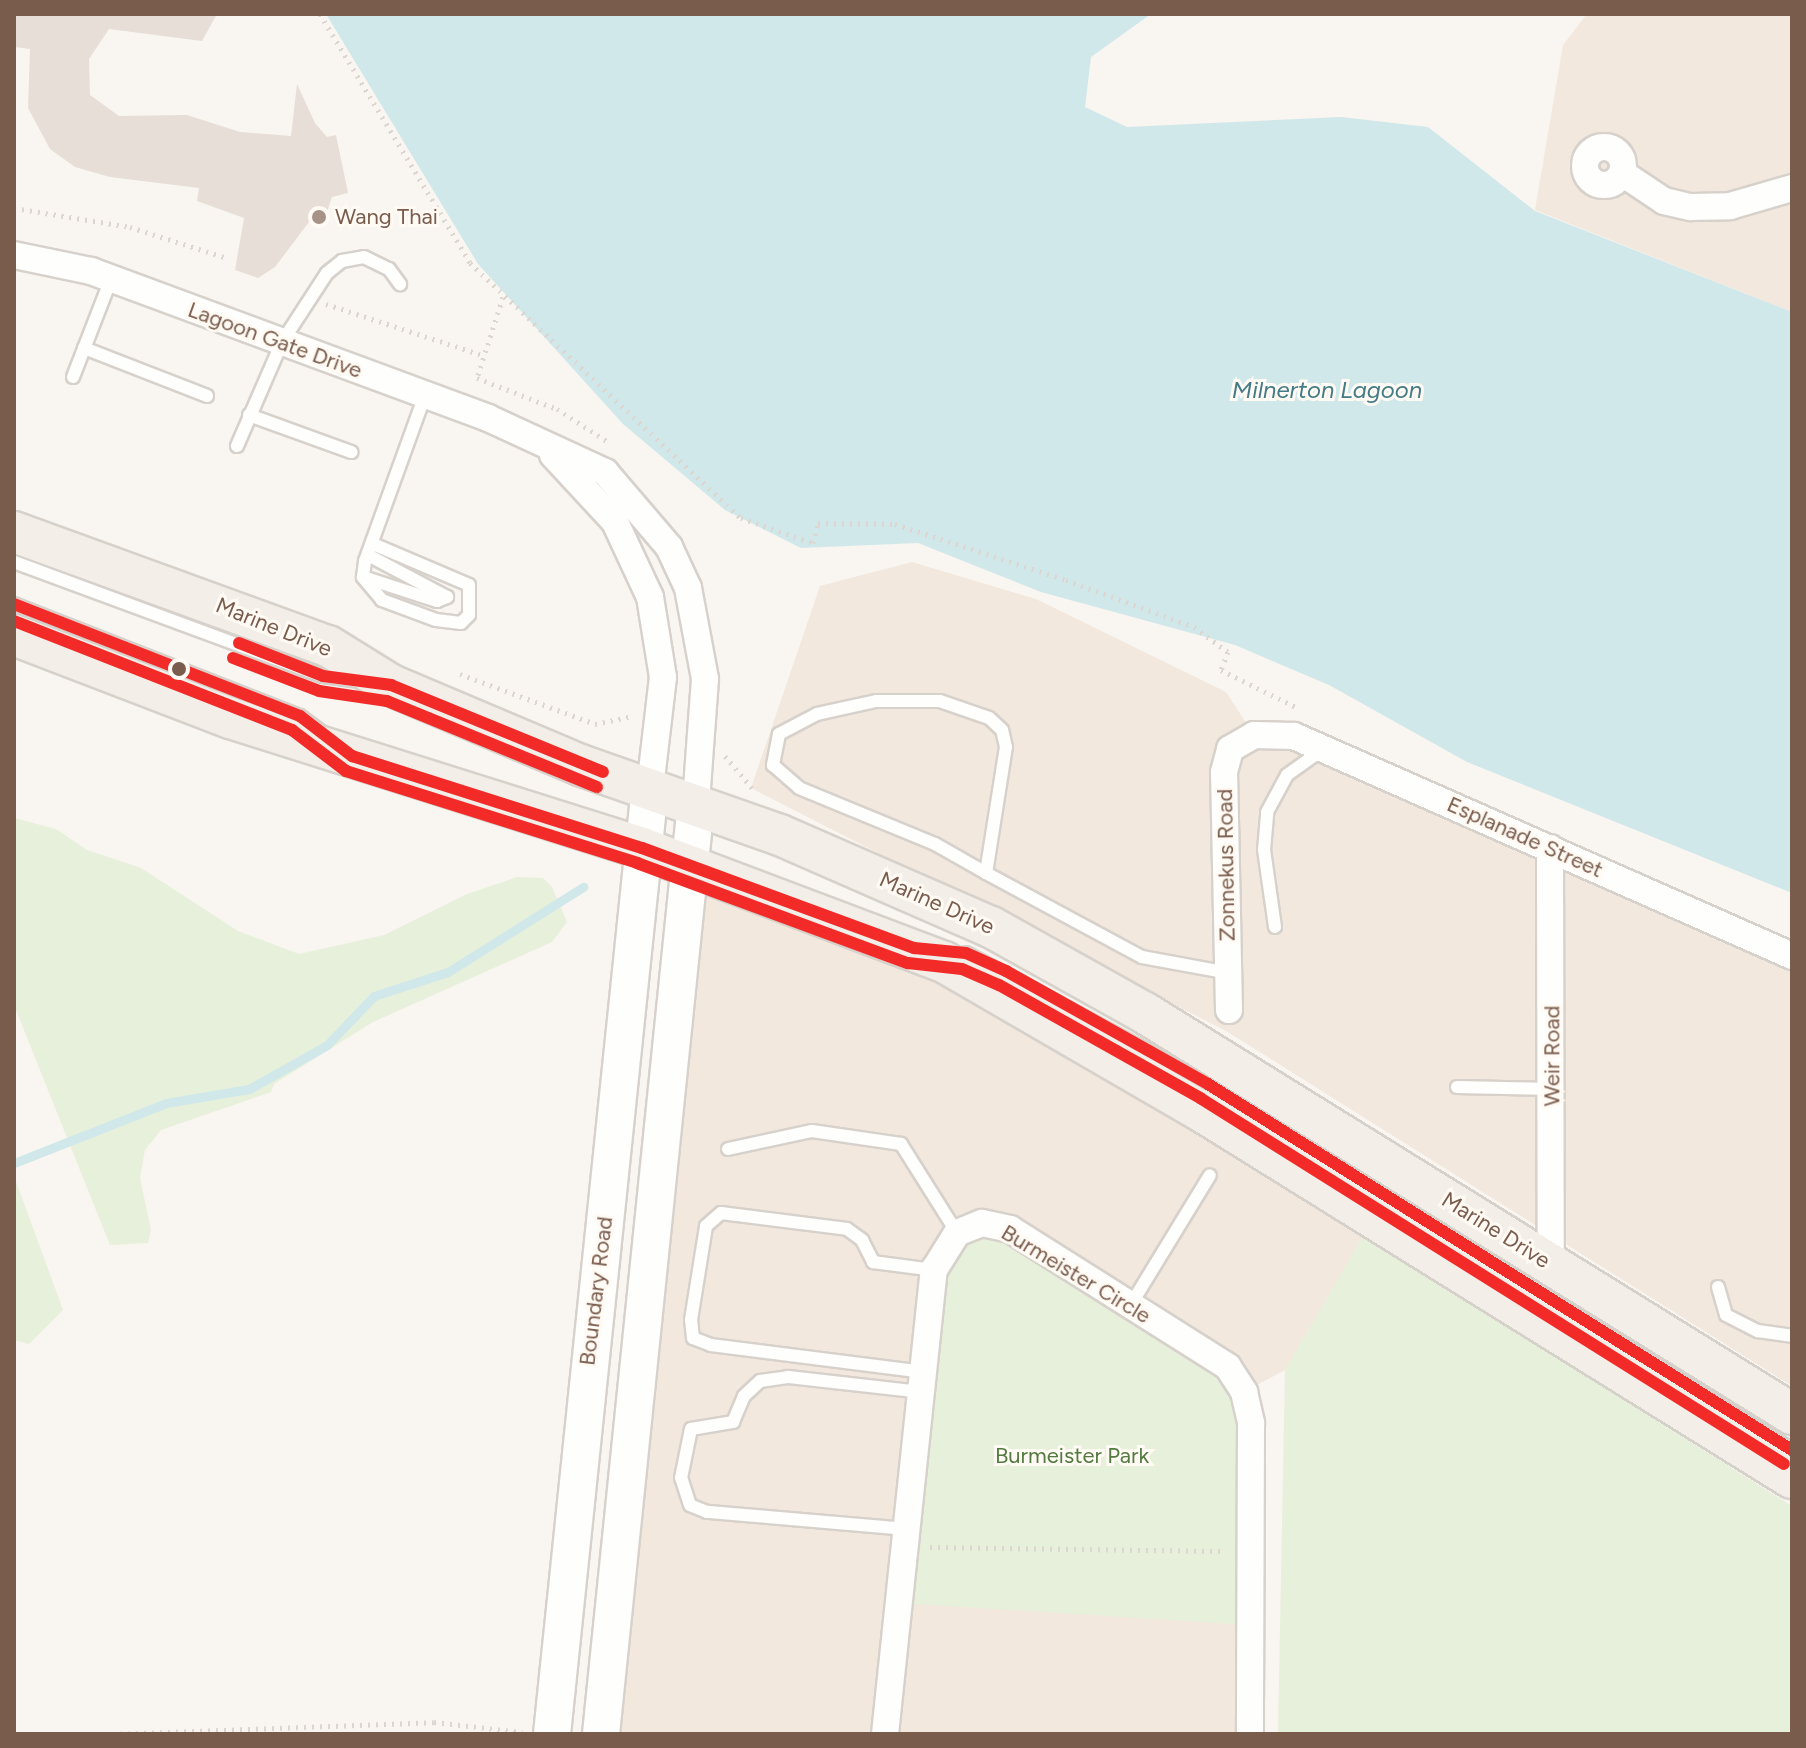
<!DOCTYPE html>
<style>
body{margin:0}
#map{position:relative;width:1806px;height:1748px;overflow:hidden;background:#f9f5f0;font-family:Figtree,sans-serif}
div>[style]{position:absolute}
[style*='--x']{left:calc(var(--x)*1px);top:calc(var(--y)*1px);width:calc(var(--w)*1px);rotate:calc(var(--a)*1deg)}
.residential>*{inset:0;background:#f2e8de}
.green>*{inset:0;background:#e7f0db}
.water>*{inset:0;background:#d0e8ea}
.stream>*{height:9px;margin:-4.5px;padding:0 4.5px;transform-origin:4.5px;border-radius:4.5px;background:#d0e8ea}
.building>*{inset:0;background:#e6ded7}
.path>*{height:5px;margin-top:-2.5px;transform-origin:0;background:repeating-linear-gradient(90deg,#dcd5d0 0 2px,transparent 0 8px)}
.roads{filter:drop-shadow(2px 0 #d7d1cb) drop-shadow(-2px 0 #d7d1cb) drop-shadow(0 2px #d7d1cb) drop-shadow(0 -2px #d7d1cb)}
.lane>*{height:12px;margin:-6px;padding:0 6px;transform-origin:6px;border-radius:6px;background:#fefefd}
.street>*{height:26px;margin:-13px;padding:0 13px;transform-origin:13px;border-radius:13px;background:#fefefd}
.street>.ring{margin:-13px;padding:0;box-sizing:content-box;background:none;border:26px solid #fefefd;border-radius:50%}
.secondary>*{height:36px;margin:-18px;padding:0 18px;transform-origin:18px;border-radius:18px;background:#fefefd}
.primary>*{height:40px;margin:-20px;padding:0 20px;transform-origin:20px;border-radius:20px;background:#f3eee8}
.bus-1>*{height:12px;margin:-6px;padding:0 6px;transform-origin:6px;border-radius:6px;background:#f22b29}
.bus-2>*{height:12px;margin:-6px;padding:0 6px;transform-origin:6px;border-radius:6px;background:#f22b29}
.dots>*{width:22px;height:22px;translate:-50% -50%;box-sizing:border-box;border:4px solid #fffaf3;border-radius:50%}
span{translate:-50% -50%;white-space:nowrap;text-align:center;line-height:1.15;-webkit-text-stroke:6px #fffaf3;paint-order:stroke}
.poi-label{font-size:22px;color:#7a5c4d}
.left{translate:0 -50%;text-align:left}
.street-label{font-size:22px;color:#7a5c4d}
.park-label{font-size:22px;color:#537a41}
.water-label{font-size:24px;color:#437c86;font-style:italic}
.frame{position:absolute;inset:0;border:16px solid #7a5c4d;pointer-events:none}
</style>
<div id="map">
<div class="residential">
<i style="clip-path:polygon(1587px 14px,1792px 14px,1792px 312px,1535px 210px,1563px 45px)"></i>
<i style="clip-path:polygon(912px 562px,1036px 599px,1226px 692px,1254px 735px,1275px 733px,1792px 956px,1792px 1386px,1226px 1031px,751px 788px,820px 586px)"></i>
<i style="clip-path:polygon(689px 865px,914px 948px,1375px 1219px,1285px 1370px,1244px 1392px,1250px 1734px,601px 1734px)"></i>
</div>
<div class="green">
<i style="clip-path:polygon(14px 818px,56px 829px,87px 850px,141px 868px,238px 931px,299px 954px,384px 935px,467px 894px,517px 877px,543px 878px,552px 887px,567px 922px,552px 942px,373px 1022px,274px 1084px,271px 1092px,161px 1130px,145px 1150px,140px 1178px,151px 1230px,148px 1243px,110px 1245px,14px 1005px)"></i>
<i style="clip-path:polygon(14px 1176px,63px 1310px,29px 1344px,14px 1340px)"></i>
<i style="clip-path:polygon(982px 1223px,1244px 1392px,1250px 1625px,899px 1603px,934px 1270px)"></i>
<i style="clip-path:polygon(1363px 1236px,1792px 1506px,1792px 1734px,1278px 1734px,1285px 1370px)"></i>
</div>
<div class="water">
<i style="clip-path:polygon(326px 14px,1151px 14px,1091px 57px,1085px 107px,1127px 127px,1341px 117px,1428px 127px,1535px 211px,1792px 312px,1792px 893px,1467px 762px,1329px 685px,1235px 645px,1041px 592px,918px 543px,801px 548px,725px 510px,623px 424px,478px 264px)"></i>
</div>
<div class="stream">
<i style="--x:14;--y:1163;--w:163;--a:-21.5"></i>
<i style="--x:166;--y:1103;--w:84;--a:-9.6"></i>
<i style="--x:249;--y:1089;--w:90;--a:-29.4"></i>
<i style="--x:327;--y:1045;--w:68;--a:-46.2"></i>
<i style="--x:374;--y:996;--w:78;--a:-18"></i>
<i style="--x:448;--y:972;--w:160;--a:-32.2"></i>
</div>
<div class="building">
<i style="clip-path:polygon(14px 14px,217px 14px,202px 41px,109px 29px,89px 59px,90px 95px,119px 116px,187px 115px,240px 132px,291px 136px,297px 84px,315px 123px,327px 137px,336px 135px,348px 193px,332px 197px,323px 223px,312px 218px,275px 267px,258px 278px,235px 270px,244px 218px,197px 201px,199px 188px,110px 177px,75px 167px,50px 149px,28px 108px,30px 49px,14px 47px)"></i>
</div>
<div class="path">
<i style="--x:320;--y:14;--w:291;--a:58.9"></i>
<i style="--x:470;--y:263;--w:372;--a:43.3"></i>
<i style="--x:741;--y:518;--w:76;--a:19.1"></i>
<i style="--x:813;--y:543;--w:21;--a:-76"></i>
<i style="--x:818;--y:523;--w:77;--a:0.7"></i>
<i style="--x:895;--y:524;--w:180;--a:18.1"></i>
<i style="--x:1066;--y:580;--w:136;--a:20.2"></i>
<i style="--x:1194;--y:627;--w:42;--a:36.3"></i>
<i style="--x:1228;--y:652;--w:19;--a:111"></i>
<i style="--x:1221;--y:670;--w:84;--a:26.3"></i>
<i style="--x:14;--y:208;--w:118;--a:9.3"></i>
<i style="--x:130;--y:227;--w:99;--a:17.7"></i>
<i style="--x:503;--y:297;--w:85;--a:107.8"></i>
<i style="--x:477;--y:378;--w:86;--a:21.2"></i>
<i style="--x:557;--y:409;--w:59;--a:32.6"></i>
<i style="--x:326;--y:304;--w:167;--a:18.1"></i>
<i style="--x:460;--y:674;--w:144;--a:20.3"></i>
<i style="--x:595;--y:724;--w:38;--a:-12"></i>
<i style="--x:725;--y:756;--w:42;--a:49.8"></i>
<i style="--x:930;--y:1547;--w:294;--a:0.8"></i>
<i style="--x:112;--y:1734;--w:322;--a:-2.1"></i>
<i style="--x:434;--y:1722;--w:89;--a:6.5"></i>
</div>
<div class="roads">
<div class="lane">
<i style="--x:84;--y:348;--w:132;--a:21.3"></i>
<i style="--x:73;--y:377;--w:105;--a:-68.8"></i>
<i style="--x:249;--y:415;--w:109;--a:19.9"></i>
<i style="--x:237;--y:446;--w:113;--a:-66.6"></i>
<i style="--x:282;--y:342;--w:82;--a:-56.9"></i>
<i style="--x:327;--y:273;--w:19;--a:-39"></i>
<i style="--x:342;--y:261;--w:22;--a:-10"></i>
<i style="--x:364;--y:257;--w:28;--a:26"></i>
<i style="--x:389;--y:269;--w:19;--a:54"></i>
<i style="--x:373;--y:544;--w:104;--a:23.1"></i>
<i style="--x:469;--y:585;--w:30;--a:90"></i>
<i style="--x:469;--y:615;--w:11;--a:135"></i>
<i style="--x:461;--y:623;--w:25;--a:-173"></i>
<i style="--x:436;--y:620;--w:58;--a:-159.7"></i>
<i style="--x:382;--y:600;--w:30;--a:-130"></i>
<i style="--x:363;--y:577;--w:16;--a:-83"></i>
<i style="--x:365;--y:561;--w:177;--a:-70.1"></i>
<i style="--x:14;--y:562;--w:329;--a:20.3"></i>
<i style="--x:323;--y:676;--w:35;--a:8"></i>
<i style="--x:363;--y:577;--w:78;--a:18"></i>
<i style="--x:437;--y:601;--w:11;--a:-22"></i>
<i style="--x:447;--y:597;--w:89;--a:-152"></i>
<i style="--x:14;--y:604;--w:307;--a:21.4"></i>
<i style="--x:300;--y:716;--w:26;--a:37"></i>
<i style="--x:986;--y:873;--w:128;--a:-81"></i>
<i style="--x:1006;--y:747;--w:17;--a:-103"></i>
<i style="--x:1002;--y:730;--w:18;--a:-137"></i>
<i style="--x:989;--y:718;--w:52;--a:-160.9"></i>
<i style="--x:940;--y:701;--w:64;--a:180"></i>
<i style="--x:876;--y:701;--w:60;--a:167.6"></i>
<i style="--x:817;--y:714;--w:43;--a:152.2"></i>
<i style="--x:779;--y:734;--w:32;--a:101"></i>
<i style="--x:773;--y:765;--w:35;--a:41"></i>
<i style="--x:799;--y:788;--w:147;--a:22.4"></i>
<i style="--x:935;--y:844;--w:59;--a:29.6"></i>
<i style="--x:986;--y:873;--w:177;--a:28.3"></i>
<i style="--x:1142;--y:957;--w:88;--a:10.4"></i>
<i style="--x:1275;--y:927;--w:78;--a:-98.1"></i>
<i style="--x:1264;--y:850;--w:38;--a:-85"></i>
<i style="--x:1267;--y:812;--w:42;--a:-61.6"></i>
<i style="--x:1287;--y:775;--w:44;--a:-35.8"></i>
<i style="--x:966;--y:953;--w:275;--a:28.4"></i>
<i style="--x:1208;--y:1084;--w:689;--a:32.08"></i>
<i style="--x:1457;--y:1087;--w:95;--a:1.2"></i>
<i style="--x:728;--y:1149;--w:86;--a:-12.1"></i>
<i style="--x:812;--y:1131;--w:90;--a:8.3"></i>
<i style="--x:901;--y:1144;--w:105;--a:57.8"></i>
<i style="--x:1718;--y:1287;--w:29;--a:74"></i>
<i style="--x:1726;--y:1315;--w:36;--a:27"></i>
<i style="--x:1758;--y:1331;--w:34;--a:8"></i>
<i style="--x:1130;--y:1306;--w:153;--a:-58.6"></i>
<i style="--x:924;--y:1372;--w:215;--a:-172.8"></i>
<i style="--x:711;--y:1345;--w:19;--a:-159"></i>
<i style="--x:693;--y:1338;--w:18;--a:-96"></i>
<i style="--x:691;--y:1320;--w:95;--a:-80.9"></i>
<i style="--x:706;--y:1226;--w:20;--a:-41"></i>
<i style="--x:721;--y:1213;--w:127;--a:7.2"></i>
<i style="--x:847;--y:1229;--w:19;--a:36"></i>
<i style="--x:862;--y:1240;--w:25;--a:63"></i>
<i style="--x:873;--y:1262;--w:62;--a:7.5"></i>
<i style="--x:907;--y:1529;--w:201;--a:-175.1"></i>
<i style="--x:707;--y:1512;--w:18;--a:-158"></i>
<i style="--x:690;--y:1505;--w:28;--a:-108"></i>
<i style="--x:681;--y:1478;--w:50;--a:-78.5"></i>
<i style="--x:691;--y:1429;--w:43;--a:-9.5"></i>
<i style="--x:733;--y:1422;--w:28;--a:-67"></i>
<i style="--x:744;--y:1396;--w:22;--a:-43"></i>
<i style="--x:760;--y:1381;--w:28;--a:-8"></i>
<i style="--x:788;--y:1377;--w:134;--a:6.4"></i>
</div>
<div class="street">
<i class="ring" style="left:1585px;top:147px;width:12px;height:12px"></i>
<i style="--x:1622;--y:173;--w:50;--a:33.7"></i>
<i style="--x:1664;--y:201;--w:28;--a:13"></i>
<i style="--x:1691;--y:207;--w:39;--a:-1"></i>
<i style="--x:1730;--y:206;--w:65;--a:-16.2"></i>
<i style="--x:14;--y:255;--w:79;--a:11.7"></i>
<i style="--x:91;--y:271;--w:423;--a:20.3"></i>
<i style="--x:488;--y:418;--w:129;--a:24.8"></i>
<i style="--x:605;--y:472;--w:99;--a:49.5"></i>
<i style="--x:669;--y:547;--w:45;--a:65.1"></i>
<i style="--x:688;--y:588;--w:93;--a:79.4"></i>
<i style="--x:705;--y:679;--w:124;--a:94.2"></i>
<i style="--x:553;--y:455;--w:91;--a:47.2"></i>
<i style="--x:615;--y:522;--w:83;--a:65"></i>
<i style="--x:650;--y:597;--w:81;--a:80.8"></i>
<i style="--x:663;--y:677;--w:111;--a:96.7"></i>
<i style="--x:1550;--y:848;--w:416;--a:89.9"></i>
<i style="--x:1229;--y:1010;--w:238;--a:-91.2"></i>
<i style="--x:1224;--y:772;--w:24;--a:-75"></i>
<i style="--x:1230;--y:749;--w:28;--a:-30"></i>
<i style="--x:1254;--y:735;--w:40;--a:1.4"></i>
<i style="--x:1294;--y:736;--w:544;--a:23.83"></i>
<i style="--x:885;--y:1734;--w:467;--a:-84"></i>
<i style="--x:934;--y:1270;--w:44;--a:-58.1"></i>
<i style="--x:957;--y:1233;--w:27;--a:-22"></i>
<i style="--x:982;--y:1223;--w:29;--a:12"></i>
<i style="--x:1010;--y:1229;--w:258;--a:32.3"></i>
<i style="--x:1228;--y:1367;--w:30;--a:57"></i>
<i style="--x:1244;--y:1392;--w:32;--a:77"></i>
<i style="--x:1251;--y:1423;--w:311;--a:90.2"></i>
</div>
<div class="secondary">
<i style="--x:552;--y:1734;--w:952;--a:-84.09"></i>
<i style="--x:601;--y:1734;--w:936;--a:-84.17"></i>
</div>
<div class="primary">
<i style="--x:14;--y:532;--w:334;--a:20"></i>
<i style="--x:328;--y:646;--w:74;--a:31.8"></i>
<i style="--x:391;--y:685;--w:205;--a:22.9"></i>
<i style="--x:580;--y:765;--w:212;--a:19.3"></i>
<i style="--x:780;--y:835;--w:230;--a:23.6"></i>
<i style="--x:991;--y:927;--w:176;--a:29.2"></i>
<i style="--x:1145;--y:1013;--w:761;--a:31.79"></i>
<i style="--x:14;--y:635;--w:231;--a:21"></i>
<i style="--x:230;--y:718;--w:432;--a:17.5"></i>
<i style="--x:642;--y:848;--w:323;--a:20.7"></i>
<i style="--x:944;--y:962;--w:299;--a:30.1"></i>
<i style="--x:1203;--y:1112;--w:693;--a:31.86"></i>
</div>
</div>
<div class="bus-1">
<i style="--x:14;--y:604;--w:307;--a:21.4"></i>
<i style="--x:300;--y:716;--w:66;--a:37.6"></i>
<i style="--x:352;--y:756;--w:304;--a:17.6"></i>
<i style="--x:642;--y:848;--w:290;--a:20.2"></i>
<i style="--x:914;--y:948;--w:52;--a:5.5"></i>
<i style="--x:966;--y:953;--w:44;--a:24.2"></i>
<i style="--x:1006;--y:971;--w:231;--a:29.2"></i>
<i style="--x:1208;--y:1084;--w:689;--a:32.08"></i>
<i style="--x:239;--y:643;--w:90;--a:21.4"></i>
<i style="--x:323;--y:676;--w:69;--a:7.5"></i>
<i style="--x:391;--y:685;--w:229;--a:22.3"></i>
</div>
<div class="bus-2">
<i style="--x:14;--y:621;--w:299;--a:21.4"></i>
<i style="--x:292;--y:730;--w:68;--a:37.2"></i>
<i style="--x:346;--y:771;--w:305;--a:17.5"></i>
<i style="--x:637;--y:863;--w:289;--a:20.3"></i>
<i style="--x:908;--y:963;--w:54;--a:6.3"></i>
<i style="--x:962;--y:969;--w:40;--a:23.4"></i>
<i style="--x:999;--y:985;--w:231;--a:29.3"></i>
<i style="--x:1200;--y:1098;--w:689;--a:32.08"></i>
<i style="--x:233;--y:658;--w:92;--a:21"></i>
<i style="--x:319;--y:691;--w:69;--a:8.4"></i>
<i style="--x:387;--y:701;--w:227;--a:22.3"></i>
</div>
<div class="dots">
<i style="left:319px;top:217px;background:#a69286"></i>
<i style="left:179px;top:669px;background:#7a5c4d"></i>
</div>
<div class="poi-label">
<span class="left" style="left:335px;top:217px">Wang Thai</span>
</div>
<div class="street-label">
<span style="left:275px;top:340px;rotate:20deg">Lagoon Gate Drive</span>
<span style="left:274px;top:627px;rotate:22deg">Marine Drive</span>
<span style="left:1525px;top:837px;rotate:24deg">Esplanade Street</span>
<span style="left:1226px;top:865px;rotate:-91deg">Zonnekus Road</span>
<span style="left:937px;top:903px;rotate:24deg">Marine Drive</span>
<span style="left:1552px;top:1056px;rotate:-90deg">Weir Road</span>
<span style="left:1496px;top:1230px;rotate:32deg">Marine Drive</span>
<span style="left:1076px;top:1274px;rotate:31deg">Burmeister Circle</span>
<span style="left:596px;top:1291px;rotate:-83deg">Boundary Road</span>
</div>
<div class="park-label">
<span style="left:1072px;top:1456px">Burmeister Park</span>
</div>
<div class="water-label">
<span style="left:1327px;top:390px">Milnerton Lagoon</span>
</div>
<div class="frame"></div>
</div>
